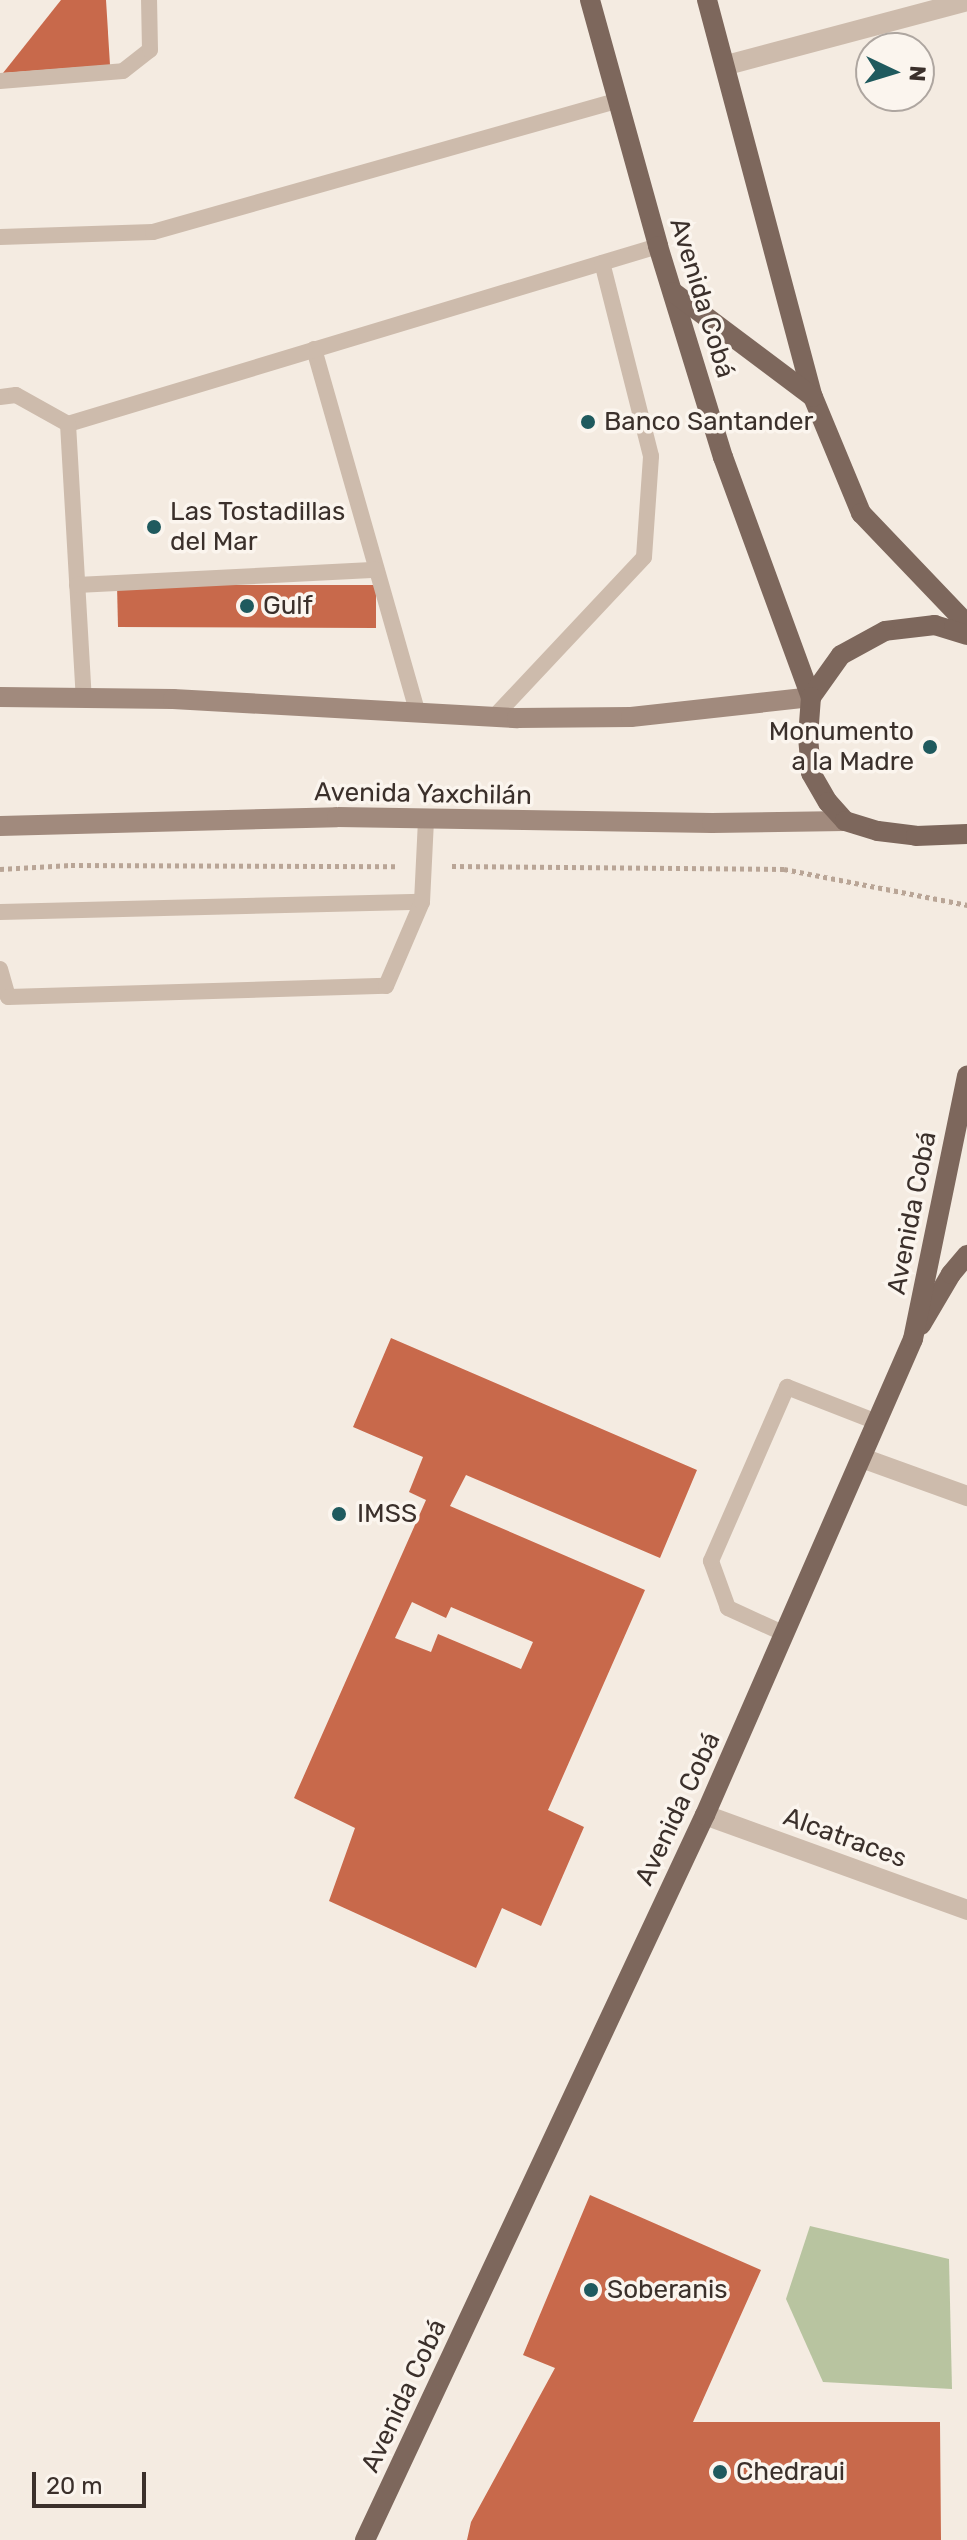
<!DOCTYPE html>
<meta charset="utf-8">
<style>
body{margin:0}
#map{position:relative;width:967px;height:2540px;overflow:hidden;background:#f4ebe1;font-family:Rubik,sans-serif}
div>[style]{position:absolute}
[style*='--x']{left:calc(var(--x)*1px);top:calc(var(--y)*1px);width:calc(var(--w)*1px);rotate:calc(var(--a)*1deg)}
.green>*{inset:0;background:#b8c4a0}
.building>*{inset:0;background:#c8694b}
.path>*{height:5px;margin-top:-2.5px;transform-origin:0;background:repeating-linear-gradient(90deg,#b9a596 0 4px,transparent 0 8px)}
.service>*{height:16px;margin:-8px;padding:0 8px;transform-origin:8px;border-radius:8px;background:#cdbbac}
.minor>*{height:20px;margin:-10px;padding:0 10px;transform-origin:10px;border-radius:10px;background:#cdbbac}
.secondary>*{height:20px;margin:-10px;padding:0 10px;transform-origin:10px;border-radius:10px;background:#a18a7d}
.primary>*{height:20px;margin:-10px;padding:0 10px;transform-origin:10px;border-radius:10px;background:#7d675c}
.dots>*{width:22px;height:22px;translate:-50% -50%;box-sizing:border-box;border:4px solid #fbf5ee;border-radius:50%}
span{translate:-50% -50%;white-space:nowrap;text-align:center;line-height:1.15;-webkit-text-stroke:7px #fbf5ee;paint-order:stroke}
.street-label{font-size:26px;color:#3b302b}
.poi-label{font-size:26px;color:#3b302b}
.left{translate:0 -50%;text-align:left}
.right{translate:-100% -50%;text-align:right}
.north{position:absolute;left:855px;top:32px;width:80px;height:80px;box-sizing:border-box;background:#fbf5ee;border:2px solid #aea6a0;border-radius:50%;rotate:94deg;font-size:22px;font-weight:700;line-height:32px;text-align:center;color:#3b302b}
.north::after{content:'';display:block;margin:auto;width:28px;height:36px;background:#1f5a5e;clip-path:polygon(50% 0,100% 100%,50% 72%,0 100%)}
.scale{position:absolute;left:32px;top:2472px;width:114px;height:36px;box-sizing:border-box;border:4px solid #3b302b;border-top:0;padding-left:10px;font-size:24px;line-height:28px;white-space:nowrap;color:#3b302b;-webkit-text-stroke:6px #fbf5ee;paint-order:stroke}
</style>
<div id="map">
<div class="green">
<i style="clip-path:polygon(810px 2226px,949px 2259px,952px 2389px,823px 2382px,786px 2299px)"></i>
</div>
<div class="building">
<i style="clip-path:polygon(61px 0,106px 0,110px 65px,3px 73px)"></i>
<i style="clip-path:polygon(117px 585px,376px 585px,376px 628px,118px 627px)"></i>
<i style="clip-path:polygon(evenodd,391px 1338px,697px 1470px,660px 1558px,466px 1475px,450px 1506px,645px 1590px,548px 1810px,584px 1827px,541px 1926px,502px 1908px,476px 1968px,329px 1901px,355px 1828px,294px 1798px,426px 1500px,409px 1492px,423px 1457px,353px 1427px,391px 1338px,412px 1602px,446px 1618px,451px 1607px,533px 1642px,521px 1669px,438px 1634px,431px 1652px,395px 1638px,412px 1602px)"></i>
<i style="clip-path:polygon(590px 2195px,761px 2270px,693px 2422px,940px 2422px,941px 2540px,467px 2540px,471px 2522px,555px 2368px,523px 2355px)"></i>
</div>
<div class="path">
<i style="--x:452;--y:866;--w:332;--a:0.5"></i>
<i style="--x:784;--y:869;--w:187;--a:11.1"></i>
<i style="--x:0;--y:869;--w:71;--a:-3.2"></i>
<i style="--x:71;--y:865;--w:327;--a:0.2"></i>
</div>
<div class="service">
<i style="--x:0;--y:81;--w:123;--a:-4.6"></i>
<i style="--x:123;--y:71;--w:34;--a:-38"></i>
<i style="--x:150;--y:50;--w:50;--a:-91.1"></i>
<i style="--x:0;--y:237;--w:153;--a:-1.9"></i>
<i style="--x:153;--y:232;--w:483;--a:-15.8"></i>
<i style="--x:314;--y:349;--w:379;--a:74.1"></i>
<i style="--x:0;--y:397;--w:16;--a:-7"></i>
<i style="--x:16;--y:395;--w:60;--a:29.1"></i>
<i style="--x:68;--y:424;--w:616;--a:-16.79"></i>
<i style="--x:68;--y:424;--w:274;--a:86.7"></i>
<i style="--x:77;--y:585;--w:300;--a:-2.9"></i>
<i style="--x:494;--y:717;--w:219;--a:-46.8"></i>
<i style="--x:644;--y:557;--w:101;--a:-86"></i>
<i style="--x:651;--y:456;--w:199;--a:-104.2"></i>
<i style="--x:0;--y:912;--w:422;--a:-1.4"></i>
<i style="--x:0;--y:969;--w:29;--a:74"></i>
<i style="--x:8;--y:997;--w:378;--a:-1.7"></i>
<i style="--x:386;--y:986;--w:91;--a:-66.8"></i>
<i style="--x:422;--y:902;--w:83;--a:-87.2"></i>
<i style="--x:785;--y:1634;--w:63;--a:-155.5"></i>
<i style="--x:728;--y:1608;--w:50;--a:-109.9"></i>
<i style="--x:711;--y:1561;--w:190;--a:-66.4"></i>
<i style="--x:787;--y:1387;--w:97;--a:21.3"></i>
</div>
<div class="minor">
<i style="--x:727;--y:65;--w:248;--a:-14.9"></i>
<i style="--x:862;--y:1458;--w:112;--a:19.9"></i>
<i style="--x:705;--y:1815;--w:279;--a:19.9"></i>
</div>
<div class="secondary">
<i style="--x:0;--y:697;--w:173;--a:0.7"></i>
<i style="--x:173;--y:699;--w:345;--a:3.2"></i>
<i style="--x:517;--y:718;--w:114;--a:-0.5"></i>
<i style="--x:631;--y:717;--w:181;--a:-6.3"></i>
<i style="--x:0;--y:826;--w:337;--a:-1.5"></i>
<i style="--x:337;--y:817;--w:375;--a:0.9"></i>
<i style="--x:712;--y:823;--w:133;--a:-0.9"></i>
</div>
<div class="primary">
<i style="--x:590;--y:0;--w:255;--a:74.5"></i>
<i style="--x:658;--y:246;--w:221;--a:72.9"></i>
<i style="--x:723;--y:457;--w:256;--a:69.9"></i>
<i style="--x:707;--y:0;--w:411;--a:75.1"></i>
<i style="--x:813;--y:397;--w:126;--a:67.5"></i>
<i style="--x:861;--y:513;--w:153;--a:46.3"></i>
<i style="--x:673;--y:292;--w:175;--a:36.9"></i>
<i style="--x:967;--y:635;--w:34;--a:-163"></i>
<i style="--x:935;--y:625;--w:50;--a:173.2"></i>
<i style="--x:885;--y:631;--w:50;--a:151.4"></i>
<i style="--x:841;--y:655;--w:52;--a:125.5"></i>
<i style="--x:811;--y:697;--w:40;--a:94.3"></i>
<i style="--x:808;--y:737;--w:36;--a:85"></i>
<i style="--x:811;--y:773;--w:34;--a:60"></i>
<i style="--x:828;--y:802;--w:25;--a:48"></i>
<i style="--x:845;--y:821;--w:34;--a:17"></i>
<i style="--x:878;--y:831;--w:38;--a:7"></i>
<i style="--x:916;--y:836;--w:51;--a:-2.2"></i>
<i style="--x:921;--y:1325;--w:59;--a:-59.5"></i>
<i style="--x:951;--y:1274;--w:25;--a:-50"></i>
<i style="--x:365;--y:2540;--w:801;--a:-64.88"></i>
<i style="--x:705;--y:1815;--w:519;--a:-66.4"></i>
<i style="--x:913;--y:1339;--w:269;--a:-78.4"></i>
</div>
<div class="dots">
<i style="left:588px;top:422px;background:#1f5a5e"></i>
<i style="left:154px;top:527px;background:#1f5a5e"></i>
<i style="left:247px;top:606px;background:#1f5a5e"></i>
<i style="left:930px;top:747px;background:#1f5a5e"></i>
<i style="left:339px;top:1514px;background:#1f5a5e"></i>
<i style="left:591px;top:2290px;background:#1f5a5e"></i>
<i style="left:720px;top:2472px;background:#1f5a5e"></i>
</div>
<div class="street-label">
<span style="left:702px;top:298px;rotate:73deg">Avenida Cobá</span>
<span style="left:423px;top:794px;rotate:1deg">Avenida Yaxchilán</span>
<span style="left:912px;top:1213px;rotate:-79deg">Avenida Cobá</span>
<span style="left:678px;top:1809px;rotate:-65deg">Avenida Cobá</span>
<span style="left:845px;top:1838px;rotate:20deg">Alcatraces</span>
<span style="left:404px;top:2396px;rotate:-65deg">Avenida Cobá</span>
</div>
<div class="poi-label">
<span class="left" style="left:604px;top:422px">Banco Santander</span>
<span class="left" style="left:170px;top:527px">Las Tostadillas<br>del Mar</span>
<span class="left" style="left:263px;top:606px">Gulf</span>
<span class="right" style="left:914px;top:747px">Monumento<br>a la Madre</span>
<span class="left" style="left:357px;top:1514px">IMSS</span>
<span class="left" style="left:607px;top:2290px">Soberanis</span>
<span class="left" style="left:736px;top:2472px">Chedraui</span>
</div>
<div class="north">N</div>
<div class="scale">20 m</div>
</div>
